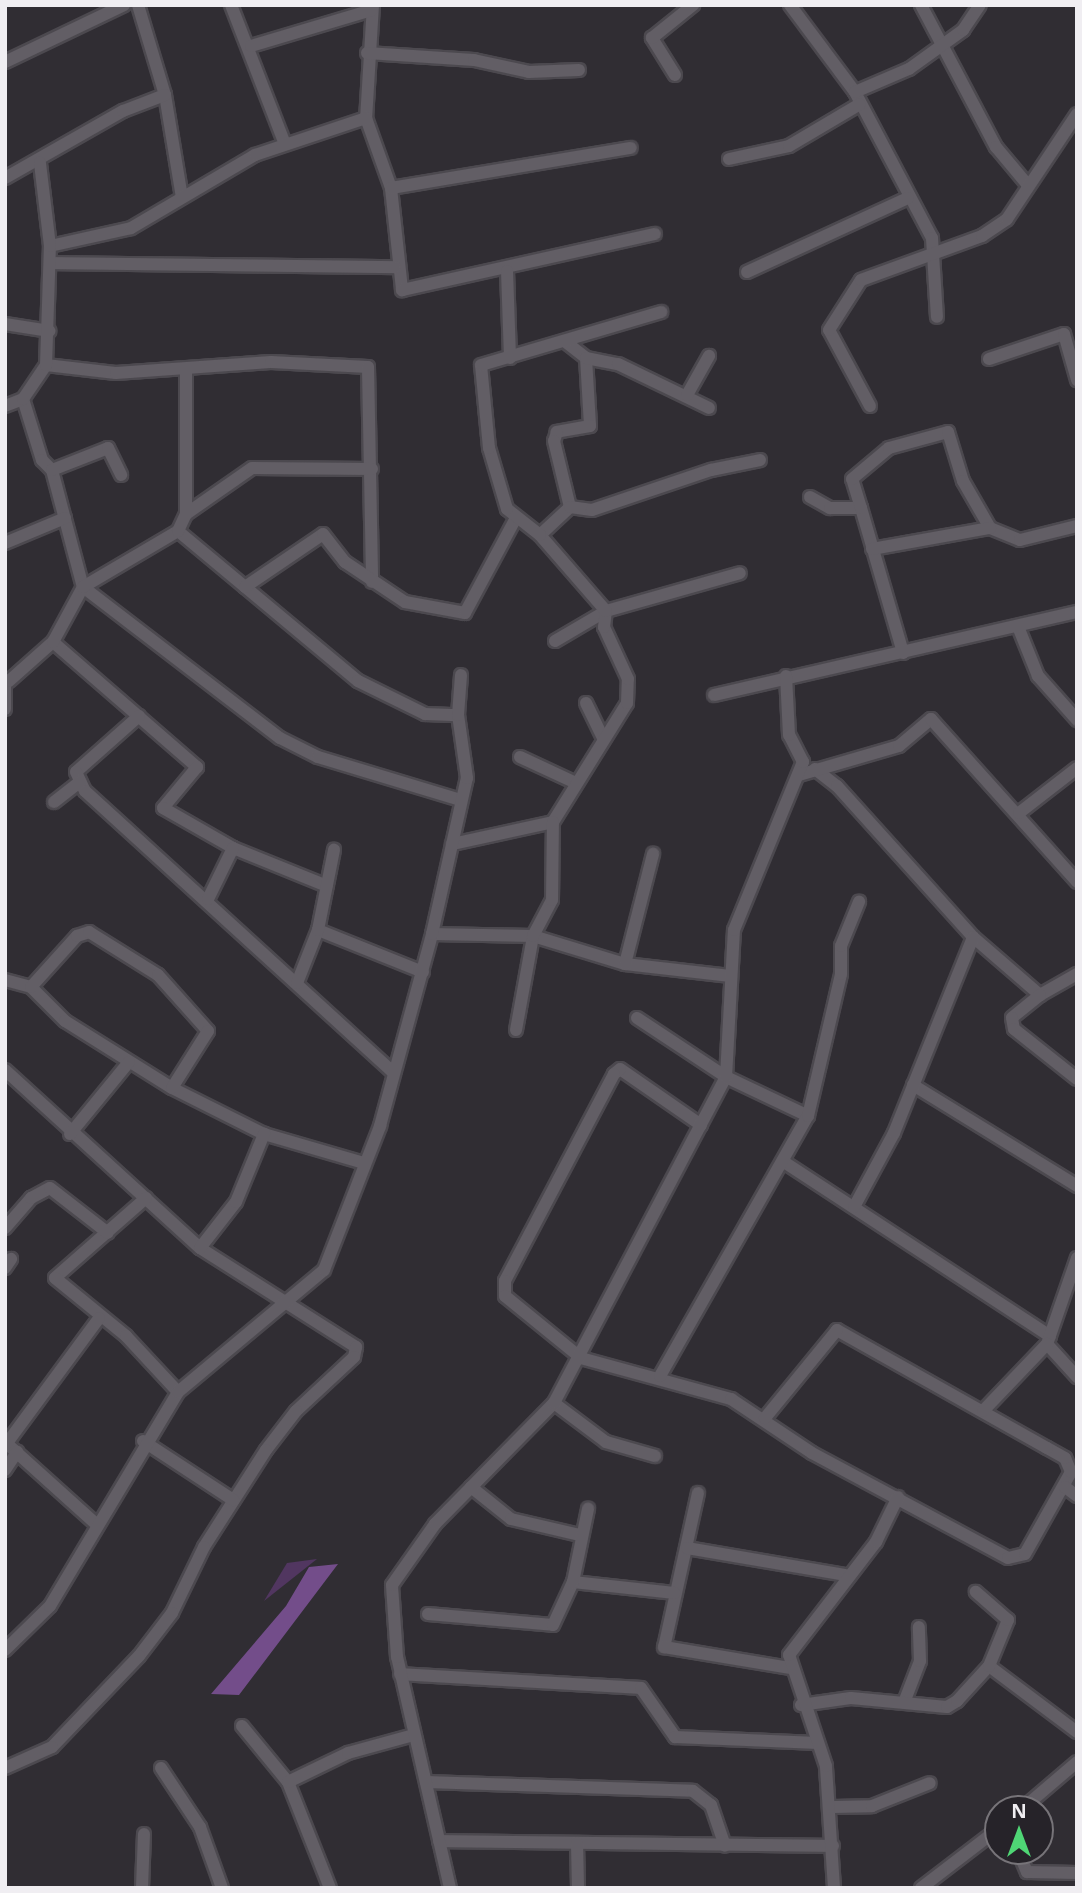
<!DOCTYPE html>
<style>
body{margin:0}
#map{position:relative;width:1082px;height:1893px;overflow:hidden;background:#302d33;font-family:"Open Sans",sans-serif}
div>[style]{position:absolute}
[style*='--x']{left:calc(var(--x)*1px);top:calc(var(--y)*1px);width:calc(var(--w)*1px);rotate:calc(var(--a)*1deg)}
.green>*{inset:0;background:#513660}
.forest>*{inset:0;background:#734d8a}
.roads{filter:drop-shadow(2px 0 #4c494f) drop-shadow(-2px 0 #4c494f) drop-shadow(0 2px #4c494f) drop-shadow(0 -2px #4c494f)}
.minor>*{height:12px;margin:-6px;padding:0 6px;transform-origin:6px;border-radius:6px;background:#625e65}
span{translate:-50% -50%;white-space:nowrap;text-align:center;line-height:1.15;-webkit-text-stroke:7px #262329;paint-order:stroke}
.frame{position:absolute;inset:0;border:7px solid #f0eef2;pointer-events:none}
.north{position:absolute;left:984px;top:1795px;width:70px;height:70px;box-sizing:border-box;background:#262329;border:2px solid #777479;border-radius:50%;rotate:0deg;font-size:19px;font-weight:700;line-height:28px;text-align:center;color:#f0eef2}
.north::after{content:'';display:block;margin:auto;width:24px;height:32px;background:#4fd675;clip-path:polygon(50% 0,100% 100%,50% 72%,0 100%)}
</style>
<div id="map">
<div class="green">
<i style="clip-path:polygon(317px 1559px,264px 1601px,287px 1563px)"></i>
</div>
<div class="forest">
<i style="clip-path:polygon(338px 1564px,239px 1695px,211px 1694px,286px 1606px,309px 1567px)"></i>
</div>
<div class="roads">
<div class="minor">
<i style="--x:138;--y:5;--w:94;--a:73.3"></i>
<i style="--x:165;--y:95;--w:104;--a:80.6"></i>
<i style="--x:231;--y:5;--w:149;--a:68.8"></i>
<i style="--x:373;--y:5;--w:113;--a:93.5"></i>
<i style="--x:366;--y:118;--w:74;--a:70.3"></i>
<i style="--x:391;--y:188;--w:103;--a:83.8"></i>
<i style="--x:402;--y:290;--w:259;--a:-12.5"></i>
<i style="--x:790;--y:5;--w:109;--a:53.2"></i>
<i style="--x:855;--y:92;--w:165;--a:62.2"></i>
<i style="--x:932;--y:238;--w:79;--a:86.4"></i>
<i style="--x:921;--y:5;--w:161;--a:62.2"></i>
<i style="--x:996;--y:147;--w:48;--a:50"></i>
<i style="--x:251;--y:46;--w:126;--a:-16.6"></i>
<i style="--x:367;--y:53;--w:107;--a:3.7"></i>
<i style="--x:474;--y:60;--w:56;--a:12.3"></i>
<i style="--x:529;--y:72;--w:50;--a:-2.3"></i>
<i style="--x:5;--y:62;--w:132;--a:-25.6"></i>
<i style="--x:675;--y:75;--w:44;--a:-121.9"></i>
<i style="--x:652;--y:38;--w:53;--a:-38.8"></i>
<i style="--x:855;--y:92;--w:59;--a:-23.1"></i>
<i style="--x:909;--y:69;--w:67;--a:-35.8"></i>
<i style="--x:963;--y:30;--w:30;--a:-56"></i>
<i style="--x:729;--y:159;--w:61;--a:-12.2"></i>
<i style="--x:789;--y:146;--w:82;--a:-30.6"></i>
<i style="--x:5;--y:178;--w:136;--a:-29.6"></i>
<i style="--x:123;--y:111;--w:45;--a:-20.9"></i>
<i style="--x:391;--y:188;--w:243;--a:-9.5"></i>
<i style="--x:50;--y:246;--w:83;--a:-12.5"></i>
<i style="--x:131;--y:228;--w:144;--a:-30.5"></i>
<i style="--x:255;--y:155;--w:117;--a:-18.4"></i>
<i style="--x:50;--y:263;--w:345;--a:0.7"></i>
<i style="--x:507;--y:271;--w:87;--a:88"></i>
<i style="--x:747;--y:272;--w:177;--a:-24.7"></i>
<i style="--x:5;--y:324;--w:45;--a:9"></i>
<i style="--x:567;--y:343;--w:24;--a:38"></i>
<i style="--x:586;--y:358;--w:68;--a:86.6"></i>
<i style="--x:590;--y:426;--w:34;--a:170"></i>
<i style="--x:557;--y:432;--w:9;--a:108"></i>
<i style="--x:554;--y:441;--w:68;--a:76.4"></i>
<i style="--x:586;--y:358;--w:33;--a:11"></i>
<i style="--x:618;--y:364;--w:101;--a:25.8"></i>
<i style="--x:989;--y:359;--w:79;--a:-18.4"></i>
<i style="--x:1064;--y:334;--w:48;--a:74.2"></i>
<i style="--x:46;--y:365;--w:70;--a:6.5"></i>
<i style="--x:116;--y:373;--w:155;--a:-4.1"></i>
<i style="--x:271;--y:362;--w:97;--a:3"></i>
<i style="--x:368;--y:367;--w:215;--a:88.9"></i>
<i style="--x:687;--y:395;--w:45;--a:-60.6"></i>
<i style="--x:23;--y:399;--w:64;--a:72.7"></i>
<i style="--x:42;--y:460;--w:14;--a:45"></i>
<i style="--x:52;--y:470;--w:121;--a:75.2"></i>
<i style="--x:83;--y:587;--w:248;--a:37.5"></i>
<i style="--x:280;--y:738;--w:42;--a:26.6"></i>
<i style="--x:318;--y:757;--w:148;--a:16.8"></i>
<i style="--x:5;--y:406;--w:19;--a:-21"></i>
<i style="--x:23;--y:399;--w:41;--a:-55.9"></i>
<i style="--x:46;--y:365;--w:119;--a:-88.1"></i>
<i style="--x:50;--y:246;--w:84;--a:-96.9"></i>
<i style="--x:870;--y:406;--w:86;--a:-118.3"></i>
<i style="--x:829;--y:330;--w:59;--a:-57.4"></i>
<i style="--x:861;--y:280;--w:129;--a:-20"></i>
<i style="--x:982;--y:236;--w:30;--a:-34"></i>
<i style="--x:1007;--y:219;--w:126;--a:-56.3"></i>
<i style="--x:52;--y:470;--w:60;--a:-21.4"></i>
<i style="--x:108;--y:448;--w:30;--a:64"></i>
<i style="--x:810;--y:497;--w:23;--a:29"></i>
<i style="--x:830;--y:508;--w:31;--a:0"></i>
<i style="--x:861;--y:508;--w:151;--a:73.8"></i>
<i style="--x:861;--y:508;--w:30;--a:-107"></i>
<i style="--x:852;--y:479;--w:48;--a:-40"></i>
<i style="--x:889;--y:448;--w:61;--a:-15.2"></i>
<i style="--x:948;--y:432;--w:51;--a:73"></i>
<i style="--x:963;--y:481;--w:54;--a:60.1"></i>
<i style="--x:990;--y:528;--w:32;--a:22"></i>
<i style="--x:1020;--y:540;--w:59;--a:-13.8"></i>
<i style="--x:186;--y:514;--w:80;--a:-34.9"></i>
<i style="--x:252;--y:468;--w:120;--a:0.5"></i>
<i style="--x:178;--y:531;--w:234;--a:39.8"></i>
<i style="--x:358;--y:681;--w:75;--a:26.2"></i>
<i style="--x:425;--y:714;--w:33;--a:2"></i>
<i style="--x:540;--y:535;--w:41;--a:-43"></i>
<i style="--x:570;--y:507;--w:22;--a:8"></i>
<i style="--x:592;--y:510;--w:126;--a:-18.6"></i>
<i style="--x:711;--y:470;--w:50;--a:-11.5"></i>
<i style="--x:5;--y:543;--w:65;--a:-22.6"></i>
<i style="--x:872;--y:549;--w:120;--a:-10.1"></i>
<i style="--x:245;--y:587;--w:94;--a:-34.2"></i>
<i style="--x:323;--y:534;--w:36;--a:52"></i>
<i style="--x:345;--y:562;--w:72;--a:33.7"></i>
<i style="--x:405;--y:602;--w:61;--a:10.4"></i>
<i style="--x:465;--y:613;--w:108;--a:-61.8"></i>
<i style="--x:1019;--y:629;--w:51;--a:68"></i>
<i style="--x:1038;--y:676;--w:59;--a:48.4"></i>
<i style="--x:555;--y:641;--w:59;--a:-30.5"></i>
<i style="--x:606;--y:611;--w:139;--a:-15.8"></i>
<i style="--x:53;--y:642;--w:191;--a:41"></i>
<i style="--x:197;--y:767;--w:53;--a:129.7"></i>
<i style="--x:163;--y:808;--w:81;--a:29.7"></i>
<i style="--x:233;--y:848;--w:101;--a:22"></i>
<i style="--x:5;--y:680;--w:29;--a:90"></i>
<i style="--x:9;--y:681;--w:59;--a:-41.6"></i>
<i style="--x:53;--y:642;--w:63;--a:-61.4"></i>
<i style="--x:83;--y:587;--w:110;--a:-30.5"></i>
<i style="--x:178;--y:531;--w:19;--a:-65"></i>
<i style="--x:186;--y:514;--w:142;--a:-90"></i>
<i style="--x:714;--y:695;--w:372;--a:-12.9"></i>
<i style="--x:586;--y:703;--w:39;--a:64"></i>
<i style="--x:139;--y:716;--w:84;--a:138.4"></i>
<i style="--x:76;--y:772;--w:21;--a:65"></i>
<i style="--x:85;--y:791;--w:416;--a:42.4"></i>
<i style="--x:520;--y:757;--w:62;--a:24.9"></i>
<i style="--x:815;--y:769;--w:28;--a:38"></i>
<i style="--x:837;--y:786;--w:203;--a:48"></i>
<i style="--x:973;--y:937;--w:89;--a:40.9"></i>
<i style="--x:1040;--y:995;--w:43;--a:-29.6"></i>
<i style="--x:799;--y:775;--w:104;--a:-16.2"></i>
<i style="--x:899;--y:746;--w:42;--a:-40.2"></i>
<i style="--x:931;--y:719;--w:219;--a:48.1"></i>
<i style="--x:54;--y:802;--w:33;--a:-38"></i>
<i style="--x:1019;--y:813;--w:73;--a:-37.8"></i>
<i style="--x:452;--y:844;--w:103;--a:-12.3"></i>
<i style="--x:553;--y:822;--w:140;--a:-58.1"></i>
<i style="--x:627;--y:703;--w:24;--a:-88"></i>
<i style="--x:628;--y:679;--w:57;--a:-114.8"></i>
<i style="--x:604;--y:627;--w:16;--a:-83"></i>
<i style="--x:606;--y:611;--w:101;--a:-131"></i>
<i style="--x:540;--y:535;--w:42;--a:-141.8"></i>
<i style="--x:507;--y:509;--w:64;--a:-106.4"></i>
<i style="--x:489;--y:448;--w:83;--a:-95.5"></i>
<i style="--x:481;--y:365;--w:188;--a:-16.4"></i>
<i style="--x:208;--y:899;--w:57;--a:-63.9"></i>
<i style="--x:318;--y:930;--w:113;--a:21.8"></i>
<i style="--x:432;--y:934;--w:101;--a:1.1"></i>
<i style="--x:533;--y:936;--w:96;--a:16.9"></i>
<i style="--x:625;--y:964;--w:106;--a:6.5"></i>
<i style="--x:625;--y:964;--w:114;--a:-75.7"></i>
<i style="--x:5;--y:980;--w:27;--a:15"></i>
<i style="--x:297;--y:983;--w:57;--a:-68.4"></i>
<i style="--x:318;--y:930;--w:82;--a:-78.7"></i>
<i style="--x:31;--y:987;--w:48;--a:45"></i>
<i style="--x:65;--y:1021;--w:126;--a:32.1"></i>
<i style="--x:172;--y:1088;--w:103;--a:26.6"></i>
<i style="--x:264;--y:1134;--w:104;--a:16.2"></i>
<i style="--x:31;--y:987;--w:69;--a:-48"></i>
<i style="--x:77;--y:936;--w:13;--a:-18"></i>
<i style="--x:89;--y:932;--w:81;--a:31.9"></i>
<i style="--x:158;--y:975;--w:75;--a:48.2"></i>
<i style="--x:208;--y:1031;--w:67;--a:122.3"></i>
<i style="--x:1040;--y:995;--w:36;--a:141"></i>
<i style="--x:1012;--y:1018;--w:11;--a:80"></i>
<i style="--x:1014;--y:1029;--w:80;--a:38.4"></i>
<i style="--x:637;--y:1018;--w:107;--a:33.5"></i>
<i style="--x:726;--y:1077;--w:91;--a:25.4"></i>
<i style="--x:516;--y:1030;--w:96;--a:-79.7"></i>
<i style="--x:533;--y:936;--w:41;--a:-62.2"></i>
<i style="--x:552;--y:900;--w:78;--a:-89.3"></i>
<i style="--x:5;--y:1070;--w:264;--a:42.4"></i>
<i style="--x:200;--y:1248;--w:185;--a:32.4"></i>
<i style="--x:356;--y:1347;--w:10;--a:101"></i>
<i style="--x:354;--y:1357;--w:79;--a:137"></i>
<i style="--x:296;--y:1411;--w:49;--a:127.6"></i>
<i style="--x:266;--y:1450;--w:115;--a:122.6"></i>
<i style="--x:204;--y:1547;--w:73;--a:115.9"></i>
<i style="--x:172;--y:1613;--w:54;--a:127.5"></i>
<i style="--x:139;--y:1656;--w:126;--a:133.7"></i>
<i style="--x:52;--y:1747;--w:51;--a:155.9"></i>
<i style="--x:913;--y:1085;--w:193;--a:31.6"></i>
<i style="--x:701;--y:1125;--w:98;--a:-145.3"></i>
<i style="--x:620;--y:1069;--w:8;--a:140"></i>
<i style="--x:614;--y:1074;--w:234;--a:117.8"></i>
<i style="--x:505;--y:1281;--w:15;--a:90"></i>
<i style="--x:505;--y:1296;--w:98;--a:39.2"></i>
<i style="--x:581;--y:1358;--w:156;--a:15.3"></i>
<i style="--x:731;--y:1399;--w:97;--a:33.7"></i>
<i style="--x:812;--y:1453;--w:222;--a:28.2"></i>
<i style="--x:1008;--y:1558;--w:17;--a:-13"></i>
<i style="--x:1025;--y:1554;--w:94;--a:-60.7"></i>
<i style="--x:1071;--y:1472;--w:15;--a:-113"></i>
<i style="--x:1065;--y:1458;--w:21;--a:-151"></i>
<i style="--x:1047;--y:1448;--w:241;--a:-150.7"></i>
<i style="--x:837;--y:1330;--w:114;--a:129.3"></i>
<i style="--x:70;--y:1134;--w:93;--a:-50.7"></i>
<i style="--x:784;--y:1162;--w:318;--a:33.2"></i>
<i style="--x:146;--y:1198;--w:121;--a:138.7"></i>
<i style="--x:55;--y:1278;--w:92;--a:39.2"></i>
<i style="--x:126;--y:1336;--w:76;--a:47.1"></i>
<i style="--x:854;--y:1207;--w:84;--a:-61.6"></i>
<i style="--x:894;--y:1133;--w:211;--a:-68"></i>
<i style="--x:5;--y:1228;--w:40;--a:-49"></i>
<i style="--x:31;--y:1198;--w:21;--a:-28"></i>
<i style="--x:50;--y:1188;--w:73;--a:37.8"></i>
<i style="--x:200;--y:1248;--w:58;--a:-52"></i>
<i style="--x:236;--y:1202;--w:74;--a:-67.6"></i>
<i style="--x:1077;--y:1258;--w:91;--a:109.2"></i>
<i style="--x:1047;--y:1344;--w:45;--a:47.7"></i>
<i style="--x:5;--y:1268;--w:11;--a:-56"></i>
<i style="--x:660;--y:1376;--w:299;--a:-60.4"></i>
<i style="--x:808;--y:1116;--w:146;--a:-76.9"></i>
<i style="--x:841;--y:974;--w:28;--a:-90"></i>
<i style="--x:841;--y:946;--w:48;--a:-67.8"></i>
<i style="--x:554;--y:1403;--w:65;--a:36.9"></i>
<i style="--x:606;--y:1442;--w:51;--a:15.9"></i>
<i style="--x:983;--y:1411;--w:93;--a:-46.3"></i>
<i style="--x:143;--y:1441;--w:108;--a:33.2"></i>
<i style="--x:5;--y:1442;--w:121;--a:42"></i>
<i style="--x:7;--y:1443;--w:155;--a:-53.6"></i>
<i style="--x:5;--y:1470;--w:22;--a:-56"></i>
<i style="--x:471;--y:1487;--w:51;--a:38.7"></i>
<i style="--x:511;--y:1519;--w:71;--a:13.1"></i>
<i style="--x:1065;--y:1487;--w:15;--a:37"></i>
<i style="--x:698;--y:1493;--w:158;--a:102.4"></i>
<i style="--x:664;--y:1647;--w:127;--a:9.5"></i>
<i style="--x:687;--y:1548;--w:160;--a:9.7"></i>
<i style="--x:573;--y:1582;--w:102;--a:6.2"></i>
<i style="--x:428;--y:1614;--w:125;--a:5"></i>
<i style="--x:553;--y:1625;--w:47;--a:-65.1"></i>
<i style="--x:573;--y:1582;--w:75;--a:-78.4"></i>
<i style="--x:5;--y:1650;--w:63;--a:-44.4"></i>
<i style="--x:50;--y:1606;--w:249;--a:-59.1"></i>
<i style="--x:178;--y:1392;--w:190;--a:-39.9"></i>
<i style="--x:324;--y:1270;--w:155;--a:-68.7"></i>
<i style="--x:380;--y:1126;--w:199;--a:-74.8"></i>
<i style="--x:432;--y:934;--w:160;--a:-77.4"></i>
<i style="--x:467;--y:778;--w:64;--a:-98.1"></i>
<i style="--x:458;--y:715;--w:40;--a:-85.7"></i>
<i style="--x:989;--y:1666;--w:110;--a:36.9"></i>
<i style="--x:400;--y:1674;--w:241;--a:3.3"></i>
<i style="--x:641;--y:1688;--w:60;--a:55.2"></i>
<i style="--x:675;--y:1737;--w:143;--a:2.4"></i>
<i style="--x:905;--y:1700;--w:42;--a:-69"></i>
<i style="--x:920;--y:1661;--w:34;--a:-92"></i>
<i style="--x:801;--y:1705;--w:50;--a:-8"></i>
<i style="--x:851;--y:1698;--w:96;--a:5.4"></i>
<i style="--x:947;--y:1707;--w:12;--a:-31"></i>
<i style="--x:957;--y:1701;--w:47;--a:-47.6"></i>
<i style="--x:989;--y:1666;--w:50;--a:-67.6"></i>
<i style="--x:1008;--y:1620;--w:43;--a:-138.8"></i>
<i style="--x:242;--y:1726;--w:72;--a:50.6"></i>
<i style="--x:288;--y:1782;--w:114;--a:68.4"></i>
<i style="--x:161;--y:1768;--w:71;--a:56.5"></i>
<i style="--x:200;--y:1827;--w:65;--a:70.2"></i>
<i style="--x:288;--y:1782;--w:67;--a:-25.8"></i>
<i style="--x:348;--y:1753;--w:68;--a:-15.3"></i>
<i style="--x:426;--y:1782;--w:267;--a:1.9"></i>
<i style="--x:693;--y:1791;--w:23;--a:38"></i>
<i style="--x:711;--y:1805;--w:43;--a:71.1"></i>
<i style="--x:833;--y:1807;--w:39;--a:-1"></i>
<i style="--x:872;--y:1806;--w:62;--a:-21.6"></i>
<i style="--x:1022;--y:1809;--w:72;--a:-40.5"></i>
<i style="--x:439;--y:1841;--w:394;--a:0.7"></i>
<i style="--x:577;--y:1843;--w:45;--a:88.7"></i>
<i style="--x:1018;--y:1851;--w:23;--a:67"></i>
<i style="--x:1027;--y:1872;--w:50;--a:1.1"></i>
<i style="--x:142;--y:1888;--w:54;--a:-87.9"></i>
<i style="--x:450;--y:1888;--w:237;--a:-102.9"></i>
<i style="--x:397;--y:1657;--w:72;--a:-94"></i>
<i style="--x:392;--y:1585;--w:75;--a:-54.8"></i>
<i style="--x:435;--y:1524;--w:170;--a:-45.5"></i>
<i style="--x:554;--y:1403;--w:369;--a:-62.2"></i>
<i style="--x:726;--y:1077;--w:147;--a:-86.9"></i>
<i style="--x:734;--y:930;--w:182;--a:-67.7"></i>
<i style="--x:803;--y:762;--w:30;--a:-117"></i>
<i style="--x:789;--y:735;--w:59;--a:-92.9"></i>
<i style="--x:834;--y:1888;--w:122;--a:-93.8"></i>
<i style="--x:826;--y:1766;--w:117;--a:-108.4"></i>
<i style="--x:789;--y:1655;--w:143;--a:-52.4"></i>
<i style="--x:876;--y:1542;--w:50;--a:-63.9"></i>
<i style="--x:921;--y:1888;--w:97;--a:-37.5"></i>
</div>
</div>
<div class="frame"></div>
<div class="north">N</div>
</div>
